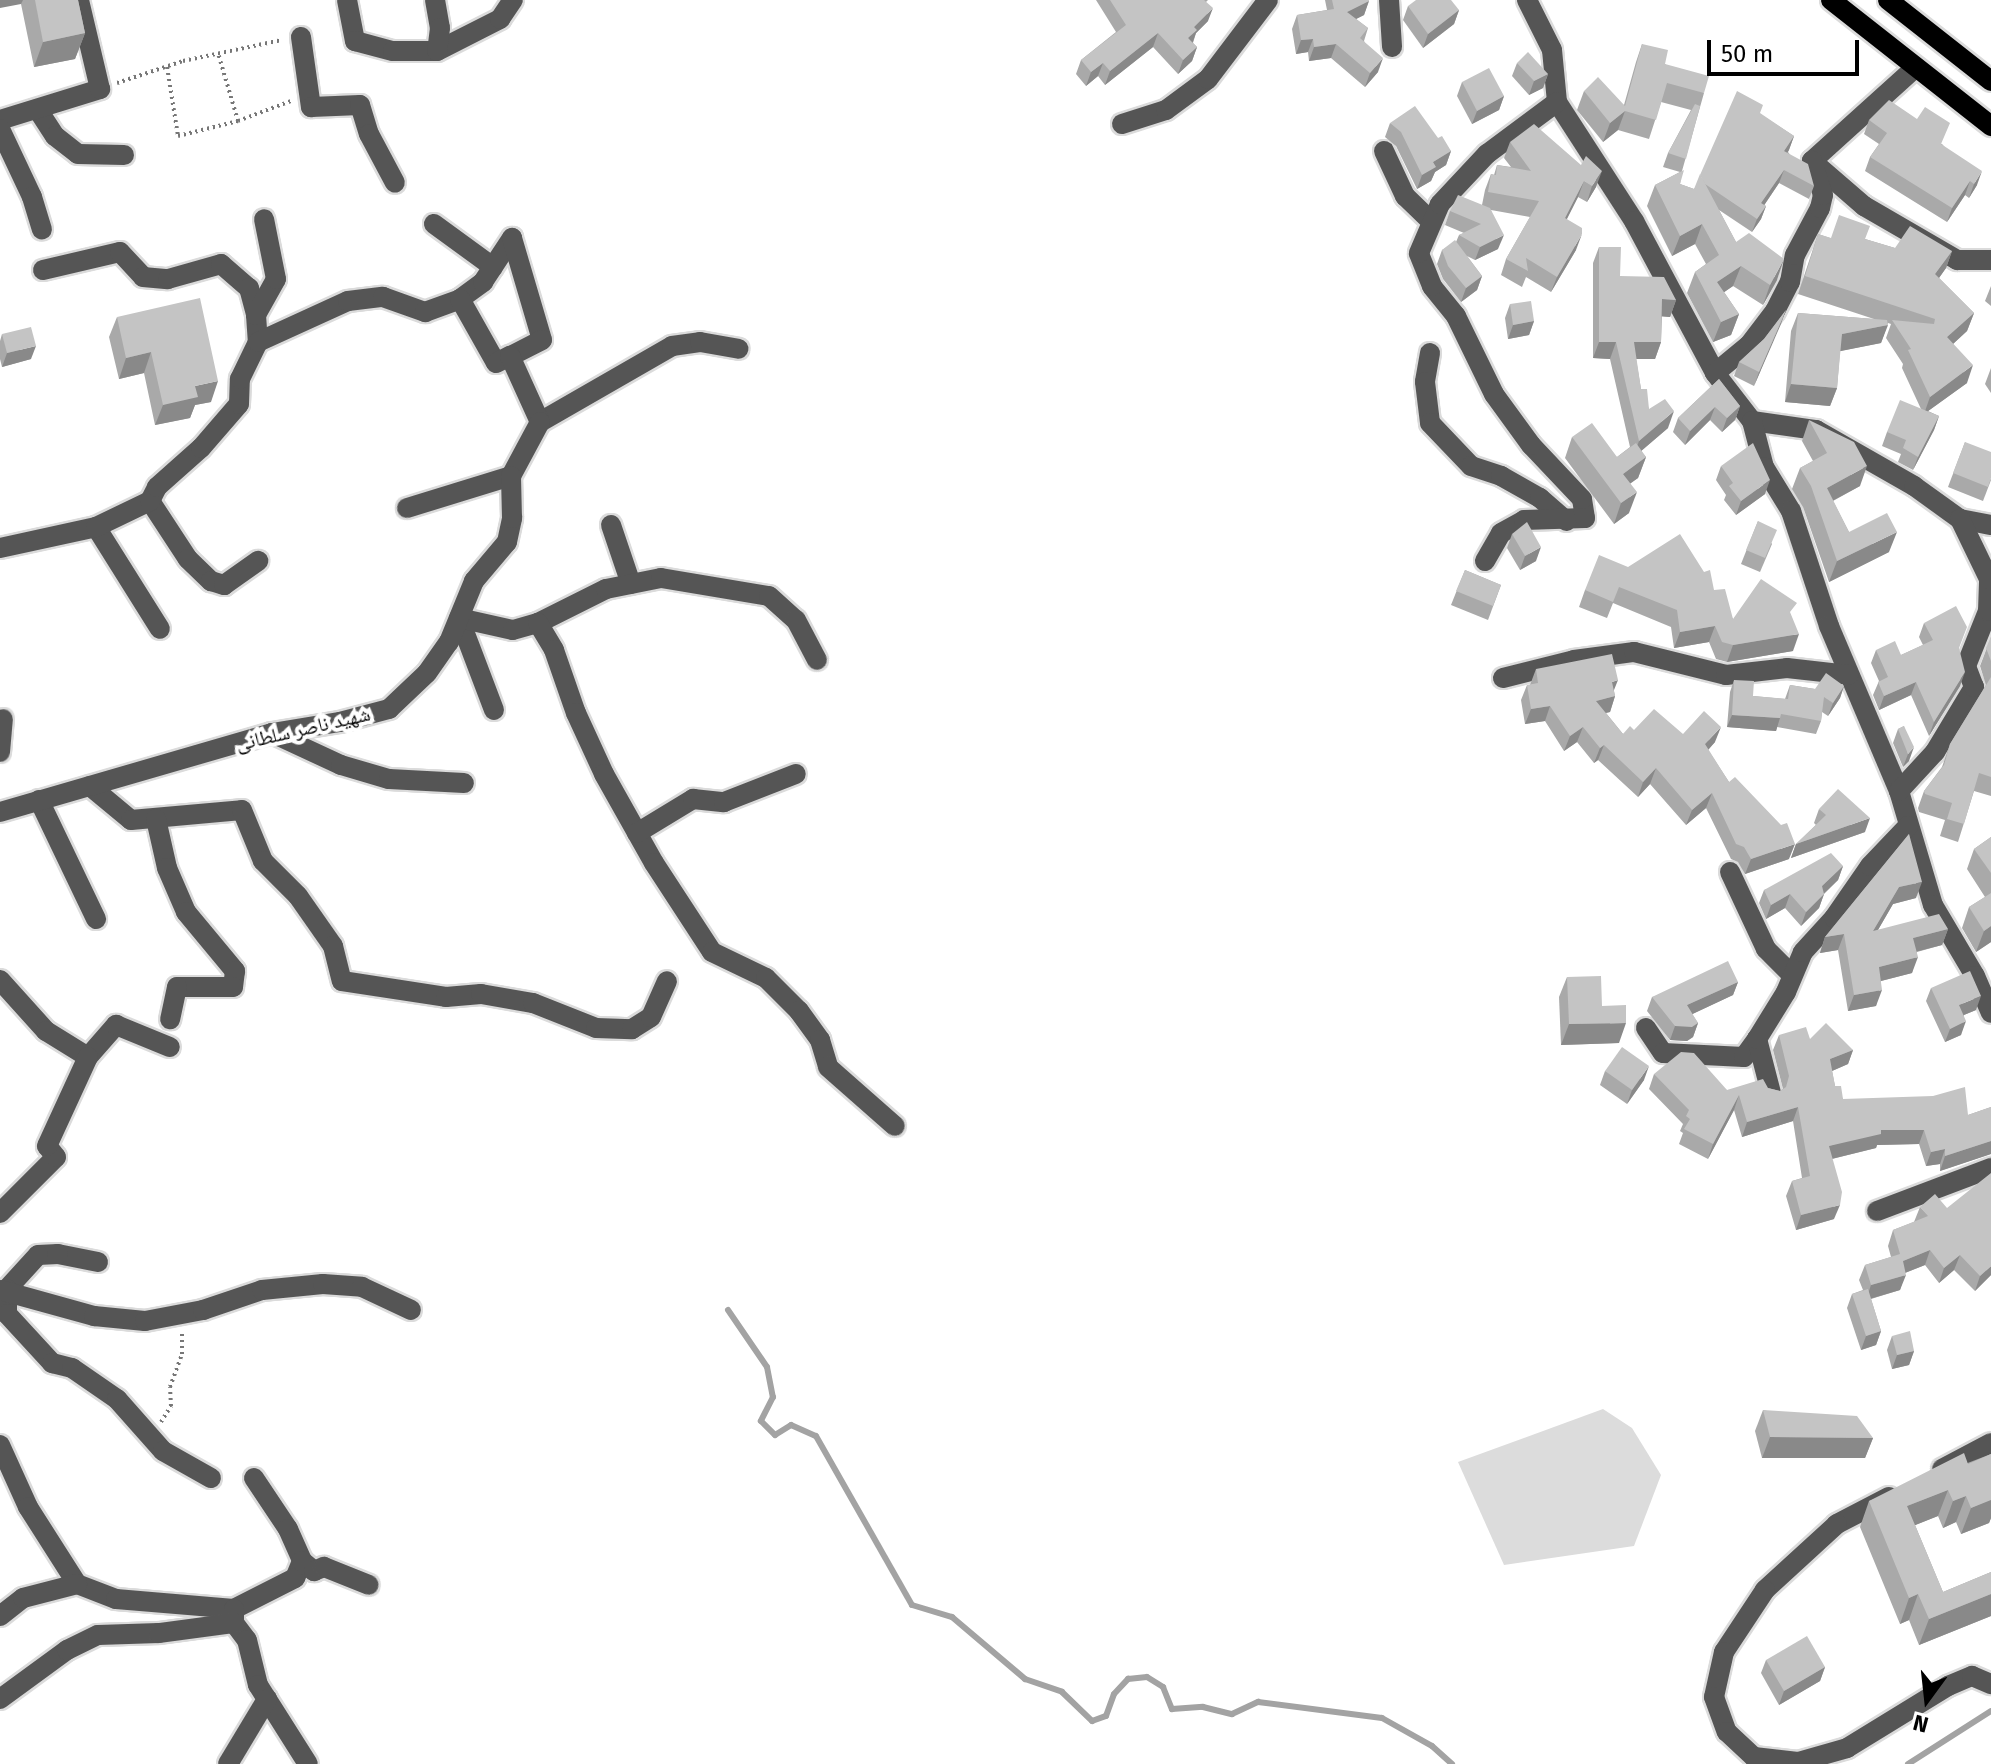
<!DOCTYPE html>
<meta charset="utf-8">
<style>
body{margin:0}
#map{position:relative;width:1991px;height:1764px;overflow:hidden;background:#fff;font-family:"Fira Sans","Noto Naskh Arabic",sans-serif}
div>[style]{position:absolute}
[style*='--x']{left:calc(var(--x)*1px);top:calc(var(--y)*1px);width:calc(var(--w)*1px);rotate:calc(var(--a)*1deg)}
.green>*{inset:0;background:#dcdcdc}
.stream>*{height:6px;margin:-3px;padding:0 3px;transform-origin:3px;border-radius:3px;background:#a3a3a3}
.path>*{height:4px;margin-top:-2px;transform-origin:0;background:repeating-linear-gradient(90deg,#777 0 2px,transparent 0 6px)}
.roads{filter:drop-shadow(2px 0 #dbdbdb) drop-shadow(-2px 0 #dbdbdb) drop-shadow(0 2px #dbdbdb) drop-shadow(0 -2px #dbdbdb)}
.minor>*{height:20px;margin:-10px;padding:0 10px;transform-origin:10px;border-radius:10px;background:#555}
.major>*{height:20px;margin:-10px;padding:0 10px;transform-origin:10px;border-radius:10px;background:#000}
.wall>*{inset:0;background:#a9a9a9}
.shaded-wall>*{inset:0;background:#898989}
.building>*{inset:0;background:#c4c4c4}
span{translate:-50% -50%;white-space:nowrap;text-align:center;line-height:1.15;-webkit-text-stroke:8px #fff;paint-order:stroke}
.street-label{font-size:20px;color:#000}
.north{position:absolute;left:1887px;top:1660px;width:80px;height:80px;-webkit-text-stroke:6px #fff;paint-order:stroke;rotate:195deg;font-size:22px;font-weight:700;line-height:32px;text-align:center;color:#000}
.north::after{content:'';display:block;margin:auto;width:28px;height:36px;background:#000;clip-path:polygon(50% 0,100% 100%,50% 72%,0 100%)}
.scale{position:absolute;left:1707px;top:40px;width:152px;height:36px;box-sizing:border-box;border:4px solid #000;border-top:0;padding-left:10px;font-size:24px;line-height:28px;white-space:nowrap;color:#000;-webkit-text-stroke:6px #fff;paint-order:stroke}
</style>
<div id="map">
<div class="green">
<i style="clip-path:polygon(1603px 1409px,1632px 1428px,1661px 1475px,1634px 1546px,1504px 1565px,1458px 1462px)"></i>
</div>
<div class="stream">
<i style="--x:728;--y:1310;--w:69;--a:55.6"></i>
<i style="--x:767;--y:1367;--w:31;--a:79"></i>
<i style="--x:773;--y:1397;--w:27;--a:117"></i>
<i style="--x:761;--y:1421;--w:20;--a:45"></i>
<i style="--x:775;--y:1435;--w:19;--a:-32"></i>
<i style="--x:791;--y:1425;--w:27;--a:24"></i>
<i style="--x:816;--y:1436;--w:194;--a:60.4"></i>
<i style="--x:912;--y:1605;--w:42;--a:16.7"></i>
<i style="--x:952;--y:1617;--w:96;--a:40.3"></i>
<i style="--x:1025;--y:1679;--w:39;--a:19"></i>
<i style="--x:1062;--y:1692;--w:42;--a:44"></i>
<i style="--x:1092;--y:1721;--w:15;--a:-20"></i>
<i style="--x:1106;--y:1716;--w:23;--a:-70"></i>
<i style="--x:1114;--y:1694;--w:21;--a:-47"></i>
<i style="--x:1128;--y:1679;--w:19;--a:-6"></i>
<i style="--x:1147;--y:1677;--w:19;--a:32"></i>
<i style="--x:1163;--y:1687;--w:24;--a:68"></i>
<i style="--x:1172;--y:1709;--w:31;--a:-4"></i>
<i style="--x:1203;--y:1707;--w:30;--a:14"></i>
<i style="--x:1232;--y:1714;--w:29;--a:-25"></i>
<i style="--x:1258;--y:1702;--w:125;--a:7.4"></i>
<i style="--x:1382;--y:1718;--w:57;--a:29.2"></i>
<i style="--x:1432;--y:1746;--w:27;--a:42"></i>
<i style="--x:1908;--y:1764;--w:98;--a:-32.6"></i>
</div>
<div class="path">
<i style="--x:167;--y:67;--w:70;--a:80.9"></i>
<i style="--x:178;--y:136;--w:62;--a:-14"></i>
<i style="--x:238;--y:121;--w:71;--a:-106.4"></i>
<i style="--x:117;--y:83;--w:70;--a:-18.4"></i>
<i style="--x:183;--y:61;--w:101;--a:-12"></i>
<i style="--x:238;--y:121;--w:57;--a:-20.7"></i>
<i style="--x:161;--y:1422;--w:19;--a:-58"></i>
<i style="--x:171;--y:1406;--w:19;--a:-93"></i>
<i style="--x:170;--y:1387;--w:35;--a:-70"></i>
<i style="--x:182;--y:1354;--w:22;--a:-90"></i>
</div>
<div class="roads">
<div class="minor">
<i style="--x:347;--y:0;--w:42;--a:79"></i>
<i style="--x:355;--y:41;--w:39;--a:15"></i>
<i style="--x:393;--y:51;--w:44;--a:0"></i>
<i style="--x:437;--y:51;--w:71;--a:-26.9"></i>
<i style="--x:500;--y:19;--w:23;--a:-56"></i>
<i style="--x:435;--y:0;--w:28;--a:80"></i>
<i style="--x:440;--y:28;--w:23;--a:97"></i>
<i style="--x:1389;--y:0;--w:47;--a:86.3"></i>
<i style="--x:1527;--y:0;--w:56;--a:63.4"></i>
<i style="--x:1552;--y:50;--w:52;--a:84.5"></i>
<i style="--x:1557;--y:102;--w:142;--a:57.1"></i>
<i style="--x:1634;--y:221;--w:172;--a:61.9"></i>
<i style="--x:1715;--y:373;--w:61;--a:52.4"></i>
<i style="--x:1752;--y:421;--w:65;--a:8"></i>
<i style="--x:1816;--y:430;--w:113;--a:29.7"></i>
<i style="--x:1914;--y:486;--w:57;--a:35.7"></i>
<i style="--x:1960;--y:519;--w:32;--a:11"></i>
<i style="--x:301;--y:37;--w:71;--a:81.9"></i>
<i style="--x:311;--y:107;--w:49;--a:-2.3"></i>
<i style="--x:360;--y:105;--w:30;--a:73"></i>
<i style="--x:369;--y:134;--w:55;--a:62"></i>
<i style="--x:38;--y:110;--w:31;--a:57"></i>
<i style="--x:55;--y:136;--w:29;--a:38"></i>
<i style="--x:78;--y:154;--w:46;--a:1.2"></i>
<i style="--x:0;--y:120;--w:105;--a:-17.2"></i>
<i style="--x:100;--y:89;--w:91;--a:-103.3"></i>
<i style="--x:1122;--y:124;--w:46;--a:-17.7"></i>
<i style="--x:1166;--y:110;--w:52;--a:-36.4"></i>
<i style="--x:1208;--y:79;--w:99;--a:-52.8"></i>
<i style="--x:0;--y:129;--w:75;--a:64.8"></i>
<i style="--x:32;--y:197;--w:34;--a:73"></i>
<i style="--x:1384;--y:151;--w:50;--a:65"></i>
<i style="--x:1405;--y:196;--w:37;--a:44"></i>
<i style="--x:1812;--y:161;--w:69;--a:40.9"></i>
<i style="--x:1864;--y:206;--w:108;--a:30.1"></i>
<i style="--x:1957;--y:260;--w:34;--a:0"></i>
<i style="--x:1812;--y:161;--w:140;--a:-42.1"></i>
<i style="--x:434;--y:224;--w:73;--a:36.1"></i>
<i style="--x:43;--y:270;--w:79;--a:-13.2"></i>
<i style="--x:120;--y:252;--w:34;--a:47"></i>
<i style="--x:143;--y:277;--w:25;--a:5"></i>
<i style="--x:168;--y:279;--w:55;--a:-15.8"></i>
<i style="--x:221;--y:264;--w:37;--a:41"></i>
<i style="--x:249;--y:288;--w:28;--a:75"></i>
<i style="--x:256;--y:315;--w:27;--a:86"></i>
<i style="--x:460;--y:299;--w:29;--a:-36"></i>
<i style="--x:483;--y:282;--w:53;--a:-56.6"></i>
<i style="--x:512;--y:238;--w:106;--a:73.6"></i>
<i style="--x:542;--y:340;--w:36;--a:153"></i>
<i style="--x:256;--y:315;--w:41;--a:-60.9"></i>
<i style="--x:276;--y:279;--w:61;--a:-101.3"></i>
<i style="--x:1430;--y:353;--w:29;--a:100"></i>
<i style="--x:1425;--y:382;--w:41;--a:83"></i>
<i style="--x:1430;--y:423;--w:59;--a:46.4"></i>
<i style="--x:1471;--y:466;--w:32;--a:18"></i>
<i style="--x:1501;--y:476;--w:45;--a:29.4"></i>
<i style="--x:1540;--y:498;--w:35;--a:41"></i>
<i style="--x:1715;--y:373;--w:44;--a:-39.5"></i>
<i style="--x:1749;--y:345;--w:43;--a:-52.6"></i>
<i style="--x:1775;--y:311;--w:33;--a:-63"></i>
<i style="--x:1790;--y:282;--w:27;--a:-80"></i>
<i style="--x:1795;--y:255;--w:53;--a:-62"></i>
<i style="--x:1820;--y:208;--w:13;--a:-77"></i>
<i style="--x:1823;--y:195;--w:36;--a:-108"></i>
<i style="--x:1752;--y:421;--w:48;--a:75.4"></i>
<i style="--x:1764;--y:467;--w:52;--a:58.5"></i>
<i style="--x:1791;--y:511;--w:121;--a:71.7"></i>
<i style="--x:1829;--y:626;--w:179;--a:67"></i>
<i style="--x:1899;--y:791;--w:119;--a:73.4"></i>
<i style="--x:1933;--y:905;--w:82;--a:59.4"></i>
<i style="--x:1975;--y:976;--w:40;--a:66.6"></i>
<i style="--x:540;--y:422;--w:152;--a:-29.9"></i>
<i style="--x:672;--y:346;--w:28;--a:-8"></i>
<i style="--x:700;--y:342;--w:39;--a:10"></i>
<i style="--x:150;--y:501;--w:69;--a:56.8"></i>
<i style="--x:188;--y:559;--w:32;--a:44"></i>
<i style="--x:211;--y:581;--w:14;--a:17"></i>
<i style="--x:224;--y:585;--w:42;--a:-35.2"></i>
<i style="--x:407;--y:508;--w:109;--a:-17.1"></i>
<i style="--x:611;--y:525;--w:62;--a:71.3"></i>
<i style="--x:96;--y:527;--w:120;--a:57.9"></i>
<i style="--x:0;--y:548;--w:98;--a:-12.3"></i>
<i style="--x:96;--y:527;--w:60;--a:-25.7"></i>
<i style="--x:150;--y:501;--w:16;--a:-63"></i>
<i style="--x:157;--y:487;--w:59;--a:-41.6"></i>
<i style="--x:201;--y:448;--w:58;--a:-49.2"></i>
<i style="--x:239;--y:404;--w:25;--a:-88"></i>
<i style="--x:240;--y:379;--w:41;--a:-64.1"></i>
<i style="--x:258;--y:342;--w:99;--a:-24.5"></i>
<i style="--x:348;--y:301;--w:35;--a:-7"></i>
<i style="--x:383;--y:297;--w:45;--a:19.7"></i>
<i style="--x:425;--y:312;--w:37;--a:-20"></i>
<i style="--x:460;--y:299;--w:73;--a:60.6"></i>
<i style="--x:496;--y:363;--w:16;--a:-27"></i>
<i style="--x:510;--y:356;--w:72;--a:65.6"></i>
<i style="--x:540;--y:422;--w:61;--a:118.2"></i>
<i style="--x:1485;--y:561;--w:32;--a:-60"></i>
<i style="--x:1501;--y:533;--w:26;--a:-29"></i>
<i style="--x:1524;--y:520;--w:61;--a:-1.9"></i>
<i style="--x:1585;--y:518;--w:19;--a:-99"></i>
<i style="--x:1582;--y:499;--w:74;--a:-133.4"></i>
<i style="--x:1531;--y:445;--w:63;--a:-126"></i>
<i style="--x:1494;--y:394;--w:87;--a:-116"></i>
<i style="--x:1456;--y:316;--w:38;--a:-129"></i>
<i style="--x:1432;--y:286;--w:35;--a:-112"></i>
<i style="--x:1419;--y:253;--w:53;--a:-66.8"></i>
<i style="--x:1440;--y:204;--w:69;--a:-46.8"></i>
<i style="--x:1487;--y:154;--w:87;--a:-36.6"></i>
<i style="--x:538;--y:623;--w:76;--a:-26.6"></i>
<i style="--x:606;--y:589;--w:56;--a:-11.3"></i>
<i style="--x:661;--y:578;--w:109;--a:9.5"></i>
<i style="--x:769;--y:596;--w:36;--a:42"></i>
<i style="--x:796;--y:620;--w:45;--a:62.3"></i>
<i style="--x:1503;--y:678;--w:73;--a:-14.2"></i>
<i style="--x:1574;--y:660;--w:61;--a:-7.6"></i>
<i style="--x:1634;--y:652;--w:95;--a:14"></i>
<i style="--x:1726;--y:675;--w:61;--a:-6.5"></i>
<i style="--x:1787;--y:668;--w:62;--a:6.4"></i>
<i style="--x:494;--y:710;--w:98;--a:-110.8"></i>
<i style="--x:459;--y:618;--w:55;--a:12.5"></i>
<i style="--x:513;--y:630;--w:26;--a:-16"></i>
<i style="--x:538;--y:623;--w:31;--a:59"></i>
<i style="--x:554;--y:650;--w:67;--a:70.8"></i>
<i style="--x:576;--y:713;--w:67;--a:65.3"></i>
<i style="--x:604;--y:774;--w:102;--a:60.7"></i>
<i style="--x:654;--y:863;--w:106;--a:56.9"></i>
<i style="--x:712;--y:952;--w:60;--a:25.7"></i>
<i style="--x:766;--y:978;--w:47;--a:45"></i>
<i style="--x:799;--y:1011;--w:36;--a:54"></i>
<i style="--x:820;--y:1040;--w:28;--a:73"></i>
<i style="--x:828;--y:1067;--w:89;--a:41.4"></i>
<i style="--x:272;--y:733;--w:76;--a:24.9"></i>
<i style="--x:341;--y:765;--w:50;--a:16.3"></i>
<i style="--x:389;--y:779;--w:75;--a:3.1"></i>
<i style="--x:0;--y:752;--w:33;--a:-85"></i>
<i style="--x:90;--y:786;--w:53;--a:39.7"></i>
<i style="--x:131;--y:820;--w:111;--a:-5.1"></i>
<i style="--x:242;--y:810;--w:55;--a:67.6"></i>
<i style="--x:263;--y:861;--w:49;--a:45"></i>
<i style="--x:298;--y:896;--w:61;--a:55"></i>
<i style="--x:333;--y:946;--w:36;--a:76"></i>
<i style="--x:342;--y:981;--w:105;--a:8.7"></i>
<i style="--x:446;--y:997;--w:35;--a:-5"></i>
<i style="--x:481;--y:994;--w:53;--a:9.8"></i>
<i style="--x:533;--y:1003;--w:68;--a:21.6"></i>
<i style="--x:596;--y:1028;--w:36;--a:2"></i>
<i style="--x:632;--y:1029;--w:22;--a:-32"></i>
<i style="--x:651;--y:1017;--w:39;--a:-66"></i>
<i style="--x:1899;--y:791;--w:53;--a:-47.3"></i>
<i style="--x:1935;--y:752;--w:76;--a:-59"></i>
<i style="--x:1974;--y:687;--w:22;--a:-111"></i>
<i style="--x:1966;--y:666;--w:59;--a:-68.2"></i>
<i style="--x:1988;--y:611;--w:32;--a:-88"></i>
<i style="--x:1989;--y:579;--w:67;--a:-115.8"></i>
<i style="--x:39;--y:800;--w:132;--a:64.4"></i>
<i style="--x:0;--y:812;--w:283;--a:-16.2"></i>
<i style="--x:272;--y:733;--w:69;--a:-9.2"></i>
<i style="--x:340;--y:722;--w:51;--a:-14.9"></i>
<i style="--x:389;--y:709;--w:52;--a:-43.5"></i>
<i style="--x:427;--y:673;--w:38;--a:-55"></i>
<i style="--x:449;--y:642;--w:66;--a:-67.7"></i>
<i style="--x:474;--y:581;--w:51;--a:-49.8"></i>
<i style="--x:507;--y:542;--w:25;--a:-78"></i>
<i style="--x:512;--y:518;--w:42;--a:-91.4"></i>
<i style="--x:156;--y:819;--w:50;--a:77.3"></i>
<i style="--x:167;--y:868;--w:48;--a:66.6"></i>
<i style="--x:186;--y:912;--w:77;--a:50.3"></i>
<i style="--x:235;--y:971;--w:16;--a:97"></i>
<i style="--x:233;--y:987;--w:56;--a:180"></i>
<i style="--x:177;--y:987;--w:33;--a:102"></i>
<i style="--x:637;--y:833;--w:66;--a:-31.3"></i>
<i style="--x:693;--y:799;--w:31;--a:6"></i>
<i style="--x:724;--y:802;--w:77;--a:-21.3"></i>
<i style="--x:1730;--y:872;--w:85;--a:64.9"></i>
<i style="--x:1766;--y:949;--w:37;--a:45"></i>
<i style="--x:0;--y:980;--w:69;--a:48"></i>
<i style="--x:46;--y:1031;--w:49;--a:31.8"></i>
<i style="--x:88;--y:1057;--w:43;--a:-48.8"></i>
<i style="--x:116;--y:1025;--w:58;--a:22.2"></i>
<i style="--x:1646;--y:1028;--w:30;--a:56"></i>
<i style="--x:1663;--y:1053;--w:81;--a:2.8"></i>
<i style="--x:1744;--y:1057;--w:22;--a:-54"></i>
<i style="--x:1771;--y:1093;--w:56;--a:-104.5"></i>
<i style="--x:1757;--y:1039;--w:55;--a:-58.3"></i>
<i style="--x:1786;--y:992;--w:43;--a:-67"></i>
<i style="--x:1803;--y:952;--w:46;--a:-47.6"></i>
<i style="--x:1834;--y:918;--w:63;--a:-55.3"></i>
<i style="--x:1870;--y:866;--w:55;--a:-46.5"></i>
<i style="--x:1877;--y:1211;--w:122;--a:-20.7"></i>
<i style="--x:0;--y:1213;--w:79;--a:-45"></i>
<i style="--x:56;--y:1157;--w:14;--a:-129"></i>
<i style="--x:47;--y:1146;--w:98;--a:-65.3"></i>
<i style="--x:98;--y:1262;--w:41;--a:-168.7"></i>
<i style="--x:58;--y:1254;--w:20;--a:177"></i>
<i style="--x:38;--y:1255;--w:46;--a:132.4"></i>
<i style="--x:7;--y:1289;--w:25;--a:90"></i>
<i style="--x:7;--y:1314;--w:67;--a:47.4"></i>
<i style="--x:52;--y:1363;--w:21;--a:14"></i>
<i style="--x:72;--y:1368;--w:55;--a:34.6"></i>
<i style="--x:117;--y:1399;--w:69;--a:48.5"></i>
<i style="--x:163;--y:1451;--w:55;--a:29.4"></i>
<i style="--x:0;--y:1290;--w:98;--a:15.5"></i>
<i style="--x:94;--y:1316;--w:51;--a:5.6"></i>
<i style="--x:145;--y:1321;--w:59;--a:-10.7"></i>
<i style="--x:203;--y:1310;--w:62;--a:-18.7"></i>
<i style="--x:262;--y:1290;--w:61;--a:-5.6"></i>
<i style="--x:323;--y:1284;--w:39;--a:4"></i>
<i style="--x:362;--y:1287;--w:54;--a:25.1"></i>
<i style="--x:0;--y:1445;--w:68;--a:65.7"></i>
<i style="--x:28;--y:1507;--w:91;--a:57.5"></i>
<i style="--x:77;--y:1584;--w:42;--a:21"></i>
<i style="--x:116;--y:1599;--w:118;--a:4.8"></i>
<i style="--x:1942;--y:1469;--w:55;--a:-28"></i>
<i style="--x:254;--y:1478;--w:61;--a:56.3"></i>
<i style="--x:288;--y:1529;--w:35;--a:66"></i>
<i style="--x:302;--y:1561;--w:18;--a:112"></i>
<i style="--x:295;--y:1578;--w:68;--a:153.1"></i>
<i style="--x:234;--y:1609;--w:14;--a:90"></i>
<i style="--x:234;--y:1623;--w:21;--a:53"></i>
<i style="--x:247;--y:1640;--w:46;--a:76.3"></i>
<i style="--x:258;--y:1685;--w:93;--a:57.7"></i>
<i style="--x:1889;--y:1497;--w:59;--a:152.6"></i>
<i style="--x:1837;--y:1524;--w:98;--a:137.5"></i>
<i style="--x:1765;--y:1590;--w:74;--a:123.5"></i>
<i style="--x:1724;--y:1652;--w:46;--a:102.5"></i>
<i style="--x:1714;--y:1697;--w:37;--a:70"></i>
<i style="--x:1727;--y:1732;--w:37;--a:43"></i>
<i style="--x:1754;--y:1757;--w:44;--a:6.5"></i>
<i style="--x:1798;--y:1762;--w:51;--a:-15.9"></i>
<i style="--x:1847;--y:1748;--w:119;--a:-31.5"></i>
<i style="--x:1948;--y:1686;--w:26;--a:-23"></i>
<i style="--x:1972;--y:1676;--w:21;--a:23"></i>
<i style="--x:302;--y:1561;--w:16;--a:40"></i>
<i style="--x:314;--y:1571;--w:11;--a:-22"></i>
<i style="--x:324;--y:1567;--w:48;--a:21.8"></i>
<i style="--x:0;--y:1616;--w:29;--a:-38"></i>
<i style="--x:23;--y:1598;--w:56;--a:-14.5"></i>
<i style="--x:0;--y:1699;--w:83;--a:-36.2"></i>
<i style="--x:67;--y:1650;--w:34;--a:-26"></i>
<i style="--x:98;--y:1635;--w:61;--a:-1.9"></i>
<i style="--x:159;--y:1633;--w:76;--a:-7.6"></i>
<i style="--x:228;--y:1764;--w:76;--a:-59"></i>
</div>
<div class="major">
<i style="--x:1831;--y:0;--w:204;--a:38.2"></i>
<i style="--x:1888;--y:0;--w:131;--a:38.2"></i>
</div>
</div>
<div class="wall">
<i style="clip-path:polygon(0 0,78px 0,85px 33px,75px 59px,34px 67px,21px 4px)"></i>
<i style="clip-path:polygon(1096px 0,1208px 0,1206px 2px,1208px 21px,1196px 33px,1193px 43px,1197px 47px,1192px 61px,1178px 74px,1153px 47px,1105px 85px,1098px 76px,1086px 86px,1076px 74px,1081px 60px,1116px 32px)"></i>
<i style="clip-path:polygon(1325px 0,1369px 0,1364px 15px,1356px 19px,1368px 28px,1364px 41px,1378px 72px,1365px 87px,1331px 58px,1309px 61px,1308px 52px,1296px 54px,1292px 29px,1297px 15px,1327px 10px)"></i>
<i style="clip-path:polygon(1408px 6px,1459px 10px,1454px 24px,1423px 48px,1403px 20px)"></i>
<i style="clip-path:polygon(1642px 44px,1665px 64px,1704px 93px,1682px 171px,1680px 184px,1694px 189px,1760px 114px,1794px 136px,1788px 152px,1814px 186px,1809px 199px,1779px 183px,1764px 205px,1766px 206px,1761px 219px,1752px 232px,1719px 210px,1736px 242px,1777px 280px,1763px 305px,1733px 286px,1724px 292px,1739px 314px,1731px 335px,1713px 342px,1687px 293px,1695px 272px,1706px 264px,1695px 244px,1672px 256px,1647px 206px,1655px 185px,1680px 172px,1663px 167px,1668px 153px,1691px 110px,1661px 102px,1649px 139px,1618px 130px,1603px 142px,1577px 110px,1584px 91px,1624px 105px,1636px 62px)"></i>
<i style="clip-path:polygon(1517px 63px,1548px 74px,1543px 88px,1529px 95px,1512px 76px)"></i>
<i style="clip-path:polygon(1462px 82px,1504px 96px,1499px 110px,1472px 124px,1457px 96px)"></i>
<i style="clip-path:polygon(1869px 120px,1942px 144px,1977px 185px,1969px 198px,1965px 195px,1947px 222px,1865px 171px,1870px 157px,1879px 144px,1864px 134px)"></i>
<i style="clip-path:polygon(1390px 123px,1438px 138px,1451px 151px,1446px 165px,1435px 172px,1431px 181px,1417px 189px,1396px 146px,1385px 137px)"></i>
<i style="clip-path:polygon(1510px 142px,1596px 187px,1587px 202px,1578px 197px,1567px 219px,1576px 250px,1551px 292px,1526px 277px,1522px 287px,1501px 275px,1506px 259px,1530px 217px,1491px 210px,1498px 249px,1475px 260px,1467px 256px,1482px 276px,1477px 290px,1461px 302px,1443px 279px,1437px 264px,1442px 250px,1456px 242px,1459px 235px,1464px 233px,1445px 225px,1450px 211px,1482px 205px,1485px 190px,1491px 174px,1494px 175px,1497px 165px,1511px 167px,1504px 158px)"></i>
<i style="clip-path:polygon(1818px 234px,1830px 238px,1865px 239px,1895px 248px,1952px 251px,1946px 268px,1939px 278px,1974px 313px,1967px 331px,1953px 344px,1967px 383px,1928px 411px,1939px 416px,1934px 430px,1913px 470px,1898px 462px,1901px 454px,1882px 446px,1887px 432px,1921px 409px,1902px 368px,1903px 364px,1886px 338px,1891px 324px,1888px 323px,1881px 343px,1840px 351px,1837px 388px,1830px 406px,1785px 402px,1791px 331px,1798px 313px,1874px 319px,1798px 294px)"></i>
<i style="clip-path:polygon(1599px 247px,1620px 276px,1676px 300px,1670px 317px,1662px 316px,1661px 342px,1655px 359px,1636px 359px,1641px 389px,1649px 409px,1668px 428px,1641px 451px,1646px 457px,1638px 478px,1630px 483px,1629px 513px,1614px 524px,1565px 458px,1572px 437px,1617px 457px,1630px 447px,1610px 359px,1593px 358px,1593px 263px)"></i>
<i style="clip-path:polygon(1991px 286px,1991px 306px,1985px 301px)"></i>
<i style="clip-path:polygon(1510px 304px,1534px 321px,1529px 335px,1508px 339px,1505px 318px)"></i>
<i style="clip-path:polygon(1786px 310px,1754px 386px,1734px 376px,1739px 362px,1764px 339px)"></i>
<i style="clip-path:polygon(117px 317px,211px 402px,195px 405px,190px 418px,155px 425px,144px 373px,119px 379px,109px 337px)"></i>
<i style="clip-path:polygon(2px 334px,31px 359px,2px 367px,0 359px,0 341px)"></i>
<i style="clip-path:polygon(1991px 368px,1991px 393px,1985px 384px)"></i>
<i style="clip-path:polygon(1719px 379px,1740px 406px,1735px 420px,1722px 432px,1710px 420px,1685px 445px,1673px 432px,1678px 418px)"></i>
<i style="clip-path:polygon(1809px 420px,1860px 486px,1833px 501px,1849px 532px,1889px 552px,1829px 582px,1803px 507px,1792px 489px,1800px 468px,1813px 461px,1802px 441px)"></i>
<i style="clip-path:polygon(1965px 442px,1991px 480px,1983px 501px,1948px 487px)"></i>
<i style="clip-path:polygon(1721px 466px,1765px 494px,1736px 515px,1724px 500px,1726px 495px,1716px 480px)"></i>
<i style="clip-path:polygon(1758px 521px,1772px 544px,1760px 572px,1741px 564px)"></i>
<i style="clip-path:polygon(1512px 534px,1536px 561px,1520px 570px,1507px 548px)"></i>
<i style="clip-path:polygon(1628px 567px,1714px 590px,1733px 619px,1792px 617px,1793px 651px,1727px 662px,1716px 659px,1709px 642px,1674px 648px,1671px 627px,1613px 603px,1607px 618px,1579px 607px,1585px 590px)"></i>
<i style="clip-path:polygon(1465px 570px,1501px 585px,1488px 620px,1451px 605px)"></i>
<i style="clip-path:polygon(1924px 623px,1959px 649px,1960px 686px,1929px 736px,1911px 695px,1879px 710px,1873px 695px,1879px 681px,1871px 663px,1876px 650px,1901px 655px,1923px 645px,1919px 637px)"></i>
<i style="clip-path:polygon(1991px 637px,1991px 796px,1974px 791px,1958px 842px,1940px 836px,1945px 820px,1919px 812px,1918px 808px,1924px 791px,1942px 767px,1950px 744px,1986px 685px,1980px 666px)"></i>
<i style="clip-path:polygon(1536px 669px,1614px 691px,1615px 696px,1610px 712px,1606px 713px,1623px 734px,1634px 730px,1683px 734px,1715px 742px,1708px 750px,1729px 782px,1789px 859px,1745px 874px,1738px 862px,1731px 859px,1706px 808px,1686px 825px,1650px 784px,1638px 797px,1598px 760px,1594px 763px,1577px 742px,1564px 751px,1545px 721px,1525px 724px,1521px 700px,1527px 685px,1530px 685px)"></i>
<i style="clip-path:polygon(1734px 680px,1753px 696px,1785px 699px,1790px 685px,1815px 689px,1844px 686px,1840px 698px,1828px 716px,1822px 712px,1821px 721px,1816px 734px,1777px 727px,1776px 731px,1727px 727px,1730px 692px)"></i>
<i style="clip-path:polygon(1904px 726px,1909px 761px,1903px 767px,1893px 743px,1898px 729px)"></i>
<i style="clip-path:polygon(1819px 809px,1865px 832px,1791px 858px,1796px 844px,1816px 825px,1814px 823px)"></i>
<i style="clip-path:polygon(1909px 834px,1916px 898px,1893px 904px,1878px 930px,1948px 929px,1942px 945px,1917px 952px,1912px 973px,1881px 981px,1876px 1006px,1848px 1011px,1838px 950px,1820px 953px,1825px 937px)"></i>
<i style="clip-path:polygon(1991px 837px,1991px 942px,1976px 952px,1962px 928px,1969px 907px,1985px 897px,1967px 869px,1974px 849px)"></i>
<i style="clip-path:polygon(1843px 866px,1838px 880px,1824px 894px,1819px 908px,1801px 926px,1785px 908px,1766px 919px,1759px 903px,1764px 890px)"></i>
<i style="clip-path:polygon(1567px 977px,1602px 1006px,1619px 1043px,1561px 1045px,1559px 997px)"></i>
<i style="clip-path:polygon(1738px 982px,1733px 995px,1692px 1014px,1698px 1023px,1693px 1037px,1687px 1041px,1670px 1040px,1647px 1011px,1652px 997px)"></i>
<i style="clip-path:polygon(1931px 988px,1976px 1010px,1964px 1015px,1961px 1035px,1945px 1042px,1926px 1001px)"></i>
<i style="clip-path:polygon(1779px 1035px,1810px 1039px,1853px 1050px,1848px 1064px,1832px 1071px,1835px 1086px,1843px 1099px,1968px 1115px,1991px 1107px,1991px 1154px,1940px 1171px,1940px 1164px,1926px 1166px,1919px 1144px,1877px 1145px,1876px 1148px,1832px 1159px,1834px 1219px,1796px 1230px,1786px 1196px,1792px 1181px,1802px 1178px,1793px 1121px,1742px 1137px,1734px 1110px,1708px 1159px,1679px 1144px,1683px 1133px,1680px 1131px,1683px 1124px,1649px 1089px,1654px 1074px,1727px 1090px,1768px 1088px,1780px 1091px,1783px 1089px,1773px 1050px)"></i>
<i style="clip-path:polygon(1605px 1071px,1644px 1080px,1627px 1104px,1600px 1085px)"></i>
<i style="clip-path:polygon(1920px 1207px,1991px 1275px,1975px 1291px,1954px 1270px,1939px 1283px,1925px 1265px,1905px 1273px,1900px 1290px,1871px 1299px,1881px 1331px,1876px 1345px,1861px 1350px,1847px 1308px,1852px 1294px,1863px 1290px,1859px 1280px,1865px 1265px,1891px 1257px,1888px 1246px,1893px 1230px,1914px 1222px)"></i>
<i style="clip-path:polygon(1892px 1336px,1914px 1351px,1909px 1365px,1892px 1369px,1887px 1350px)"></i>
<i style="clip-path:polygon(1763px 1410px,1873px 1438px,1865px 1458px,1762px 1458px,1755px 1431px)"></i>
<i style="clip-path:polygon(1991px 1454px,1991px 1518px,1989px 1523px,1961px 1534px,1956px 1522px,1943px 1528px,1938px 1516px,1915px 1525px,1943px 1592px,1991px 1572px,1991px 1616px,1919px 1645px,1909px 1620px,1900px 1624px,1860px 1527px,1869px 1501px)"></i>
<i style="clip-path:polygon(1766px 1660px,1825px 1667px,1820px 1681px,1779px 1705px,1761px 1673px)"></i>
</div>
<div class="shaded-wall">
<i style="clip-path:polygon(0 0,23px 0,21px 4px,0 8px)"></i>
<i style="clip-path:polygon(1369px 1px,1364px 15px,1342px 26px,1347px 12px)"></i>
<i style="clip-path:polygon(1213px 8px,1208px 21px,1196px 33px,1192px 44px,1188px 38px,1194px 27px)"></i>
<i style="clip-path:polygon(1459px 10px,1454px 24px,1423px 48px,1428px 34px)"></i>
<i style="clip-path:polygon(85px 33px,75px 59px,34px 67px,43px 42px)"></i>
<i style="clip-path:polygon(1158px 33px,1153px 47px,1105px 85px,1110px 71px)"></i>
<i style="clip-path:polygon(1313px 39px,1308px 52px,1296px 54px,1301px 40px)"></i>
<i style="clip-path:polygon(1336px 44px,1331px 58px,1309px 61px,1314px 47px)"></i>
<i style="clip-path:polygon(1197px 47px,1192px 61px,1178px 74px,1183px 60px)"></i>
<i style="clip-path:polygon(1383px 58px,1378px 72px,1365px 87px,1370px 73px)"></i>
<i style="clip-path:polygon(1103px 63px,1098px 76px,1086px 86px,1091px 72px)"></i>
<i style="clip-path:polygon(1548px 74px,1543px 88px,1529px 95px,1534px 81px)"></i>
<i style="clip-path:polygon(1504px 96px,1499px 110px,1472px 124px,1477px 111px)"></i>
<i style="clip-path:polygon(1625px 111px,1618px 130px,1603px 142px,1610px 123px)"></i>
<i style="clip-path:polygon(1794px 136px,1789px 150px,1780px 164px,1784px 151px)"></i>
<i style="clip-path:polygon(1451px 151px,1446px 165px,1435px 172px,1431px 181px,1417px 189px,1422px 175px,1433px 162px)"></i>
<i style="clip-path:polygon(1784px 170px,1779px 183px,1757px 216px,1761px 203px)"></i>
<i style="clip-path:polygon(1602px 171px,1596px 187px,1587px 202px,1592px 186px)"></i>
<i style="clip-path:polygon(1982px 171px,1977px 185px,1969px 198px,1974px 184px)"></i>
<i style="clip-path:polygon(1584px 181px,1578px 197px,1559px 234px,1565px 218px)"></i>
<i style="clip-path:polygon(1970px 181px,1965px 195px,1947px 222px,1952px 208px)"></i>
<i style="clip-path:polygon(1766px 206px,1761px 219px,1752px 232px,1757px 219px)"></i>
<i style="clip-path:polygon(1702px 224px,1695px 244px,1672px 256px,1680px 236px)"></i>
<i style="clip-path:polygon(1582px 234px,1576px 250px,1551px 292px,1557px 277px)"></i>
<i style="clip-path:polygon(1504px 235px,1498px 249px,1475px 260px,1480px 247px)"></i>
<i style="clip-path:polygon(1952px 251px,1946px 268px,1929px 292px,1935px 274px)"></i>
<i style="clip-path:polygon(1784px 259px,1777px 280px,1763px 305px,1770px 285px)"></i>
<i style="clip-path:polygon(1741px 266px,1733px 286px,1710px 302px,1717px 282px)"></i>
<i style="clip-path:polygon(1482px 276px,1477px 290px,1461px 302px,1466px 288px)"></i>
<i style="clip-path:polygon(1662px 299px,1676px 300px,1670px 317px,1655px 316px)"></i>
<i style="clip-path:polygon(1786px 310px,1781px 324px,1754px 386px,1759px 372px)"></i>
<i style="clip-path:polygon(1974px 313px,1967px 331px,1941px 355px,1947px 337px)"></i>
<i style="clip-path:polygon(1739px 314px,1731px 335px,1713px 342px,1721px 322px)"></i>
<i style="clip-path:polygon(1534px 321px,1529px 335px,1508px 339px,1513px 325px)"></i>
<i style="clip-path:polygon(1888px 325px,1881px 343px,1836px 352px,1842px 334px)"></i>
<i style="clip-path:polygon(1599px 342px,1616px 342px,1610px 359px,1593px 358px)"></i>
<i style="clip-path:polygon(1634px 342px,1661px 342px,1655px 359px,1628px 359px)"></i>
<i style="clip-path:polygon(36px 346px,31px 359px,2px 367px,7px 353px)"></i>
<i style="clip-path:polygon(151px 352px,144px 373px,119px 379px,126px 358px)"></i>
<i style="clip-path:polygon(1973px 365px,1967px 383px,1924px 414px,1930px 397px)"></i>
<i style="clip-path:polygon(218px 381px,211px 402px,195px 405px,190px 418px,155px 425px,163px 405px,195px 386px)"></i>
<i style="clip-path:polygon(1791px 384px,1837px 388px,1830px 406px,1785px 402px)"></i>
<i style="clip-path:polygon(1740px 406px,1735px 420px,1722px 432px,1727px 418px)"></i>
<i style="clip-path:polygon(1715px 407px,1710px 420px,1685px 445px,1690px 431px)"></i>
<i style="clip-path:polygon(1674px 411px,1668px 428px,1633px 458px,1639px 441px)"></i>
<i style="clip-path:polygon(1939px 416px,1934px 430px,1913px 470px,1918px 457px)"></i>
<i style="clip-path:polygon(1646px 457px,1638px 478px,1616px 494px,1623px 474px)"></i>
<i style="clip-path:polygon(1867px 466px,1860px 486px,1819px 508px,1827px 488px)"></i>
<i style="clip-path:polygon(1770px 480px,1765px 494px,1736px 515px,1741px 501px)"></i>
<i style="clip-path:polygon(1637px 492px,1629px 513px,1614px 524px,1621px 503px)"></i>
<i style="clip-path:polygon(1897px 532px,1889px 552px,1829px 582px,1837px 561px)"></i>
<i style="clip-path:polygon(1541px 547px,1536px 561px,1520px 570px,1525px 556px)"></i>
<i style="clip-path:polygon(1715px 626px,1709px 642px,1674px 648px,1680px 632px)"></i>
<i style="clip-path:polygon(1799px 634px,1793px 651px,1727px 662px,1733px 645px)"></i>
<i style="clip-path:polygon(1965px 672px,1960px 686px,1929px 736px,1934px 722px)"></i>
<i style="clip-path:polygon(1618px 680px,1612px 695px,1612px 682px)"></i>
<i style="clip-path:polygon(1916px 682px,1911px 695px,1879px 710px,1884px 696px)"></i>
<i style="clip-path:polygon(1844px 686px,1840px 698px,1828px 716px,1833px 703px)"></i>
<i style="clip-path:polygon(1615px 696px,1610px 712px,1590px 716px,1596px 701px)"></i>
<i style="clip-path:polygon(1550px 706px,1545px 721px,1525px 724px,1531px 709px)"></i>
<i style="clip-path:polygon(1732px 715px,1780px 718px,1776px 731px,1727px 727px)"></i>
<i style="clip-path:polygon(1583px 727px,1577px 742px,1564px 751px,1570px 736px)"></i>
<i style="clip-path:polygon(1721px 727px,1715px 742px,1699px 760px,1705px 744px)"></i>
<i style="clip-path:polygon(1604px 745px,1598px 760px,1594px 763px,1600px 748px)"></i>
<i style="clip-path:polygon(1914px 747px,1909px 761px,1903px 767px,1908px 754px)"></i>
<i style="clip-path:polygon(1656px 768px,1650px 784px,1638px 797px,1643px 782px)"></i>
<i style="clip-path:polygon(1712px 793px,1706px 808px,1686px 825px,1692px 810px)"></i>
<i style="clip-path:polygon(1870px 818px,1865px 832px,1791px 858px,1796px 844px)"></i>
<i style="clip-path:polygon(1795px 844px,1789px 859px,1745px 874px,1751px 859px)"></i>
<i style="clip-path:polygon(1843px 866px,1838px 880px,1817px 900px,1822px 886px)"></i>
<i style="clip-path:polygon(1922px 882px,1916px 898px,1893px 904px,1868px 947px,1873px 931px,1899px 887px)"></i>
<i style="clip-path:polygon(1790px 894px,1785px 908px,1766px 919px,1771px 905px)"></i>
<i style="clip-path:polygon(1824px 894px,1819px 908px,1801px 926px,1806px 912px)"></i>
<i style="clip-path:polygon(1991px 926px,1991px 942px,1976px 952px,1984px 931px)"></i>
<i style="clip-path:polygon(1948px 929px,1942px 945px,1907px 954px,1913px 938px)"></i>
<i style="clip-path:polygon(1844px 934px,1838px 950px,1820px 953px,1825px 937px)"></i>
<i style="clip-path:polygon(1918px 957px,1912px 973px,1873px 983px,1879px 967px)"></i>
<i style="clip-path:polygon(1738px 982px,1733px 995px,1682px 1019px,1687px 1005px)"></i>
<i style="clip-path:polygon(1882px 990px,1876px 1006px,1848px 1011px,1854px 995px)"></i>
<i style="clip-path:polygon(1981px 996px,1976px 1010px,1954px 1019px,1959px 1005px)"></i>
<i style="clip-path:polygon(1966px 1021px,1961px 1035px,1945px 1042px,1950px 1029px)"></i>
<i style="clip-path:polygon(1626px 1023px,1619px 1043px,1561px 1045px,1569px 1024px)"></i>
<i style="clip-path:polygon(1698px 1023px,1693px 1037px,1687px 1041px,1670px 1040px,1675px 1026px)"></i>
<i style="clip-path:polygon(1853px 1050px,1848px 1064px,1825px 1074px,1830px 1059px)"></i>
<i style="clip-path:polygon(1649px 1066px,1644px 1080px,1627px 1104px,1632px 1090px)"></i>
<i style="clip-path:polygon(1739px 1095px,1734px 1110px,1708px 1159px,1713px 1144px)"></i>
<i style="clip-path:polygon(1798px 1107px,1793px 1121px,1742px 1137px,1747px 1122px)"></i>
<i style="clip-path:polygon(1881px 1130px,1924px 1130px,1919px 1144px,1877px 1145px,1876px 1148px,1823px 1161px,1829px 1146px)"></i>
<i style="clip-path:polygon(1991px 1141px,1991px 1154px,1940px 1171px,1945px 1156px)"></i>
<i style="clip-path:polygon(1945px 1149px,1940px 1164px,1926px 1166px,1931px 1152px)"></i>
<i style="clip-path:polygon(1840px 1205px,1834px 1219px,1796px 1230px,1801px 1215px)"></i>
<i style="clip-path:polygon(1930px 1250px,1925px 1265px,1897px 1276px,1903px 1261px)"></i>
<i style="clip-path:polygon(1960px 1255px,1954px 1270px,1939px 1283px,1944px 1268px)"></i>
<i style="clip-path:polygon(1991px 1266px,1991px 1275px,1975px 1291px,1980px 1276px)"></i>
<i style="clip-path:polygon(1906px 1275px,1900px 1290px,1866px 1300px,1871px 1285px)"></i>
<i style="clip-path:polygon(1881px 1331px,1876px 1345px,1861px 1350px,1866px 1336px)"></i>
<i style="clip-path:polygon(1914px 1351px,1909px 1365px,1892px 1369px,1897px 1355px)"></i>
<i style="clip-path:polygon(1770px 1437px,1873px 1438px,1865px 1458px,1762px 1458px)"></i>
<i style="clip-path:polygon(1948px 1490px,1938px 1516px,1898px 1532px,1907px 1506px)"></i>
<i style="clip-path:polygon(1966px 1496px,1956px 1522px,1943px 1528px,1953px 1501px)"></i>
<i style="clip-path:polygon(1991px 1499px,1991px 1518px,1989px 1523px,1961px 1534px,1971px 1508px)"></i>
<i style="clip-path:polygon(1918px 1594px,1909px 1620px,1900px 1624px,1909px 1598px)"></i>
<i style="clip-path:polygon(1991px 1594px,1991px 1616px,1919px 1645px,1929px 1619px)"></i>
<i style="clip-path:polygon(1825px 1667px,1820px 1681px,1779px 1705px,1784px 1691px)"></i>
</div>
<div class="building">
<i style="clip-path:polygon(35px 0,78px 0,85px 33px,43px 42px)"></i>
<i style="clip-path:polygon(1110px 0,1204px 0,1213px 8px,1194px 27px,1197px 30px,1188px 38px,1197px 47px,1183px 60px,1158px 33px,1110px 71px,1103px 63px,1091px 72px,1081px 60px,1126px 25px)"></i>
<i style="clip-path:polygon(1332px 0,1369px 0,1369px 1px,1347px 12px,1368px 28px,1360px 38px,1383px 58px,1370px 73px,1336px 44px,1314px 47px,1313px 39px,1301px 40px,1297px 15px,1334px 9px)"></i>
<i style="clip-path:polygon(1416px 0,1451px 0,1459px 10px,1428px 34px,1408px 6px)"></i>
<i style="clip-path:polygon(1642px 44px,1668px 50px,1665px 64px,1709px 76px,1704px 93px,1667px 83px,1656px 120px,1625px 111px,1610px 123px,1584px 91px,1598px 77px,1625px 106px)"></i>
<i style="clip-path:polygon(1528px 52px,1548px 74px,1534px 81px,1517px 63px)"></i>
<i style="clip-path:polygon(1489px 68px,1504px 96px,1477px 111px,1462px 82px)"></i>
<i style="clip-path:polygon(1737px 91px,1763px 105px,1760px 113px,1794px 136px,1784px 151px,1808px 164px,1814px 186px,1784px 170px,1761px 203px,1766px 206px,1757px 219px,1705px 184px,1700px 175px)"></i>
<i style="clip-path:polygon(1889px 100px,1917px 119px,1925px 107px,1950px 123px,1941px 144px,1982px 171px,1974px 184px,1970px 181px,1952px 208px,1870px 157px,1887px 133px,1869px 120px)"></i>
<i style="clip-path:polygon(1695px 104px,1700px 106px,1686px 159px,1668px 153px)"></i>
<i style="clip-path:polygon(1415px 106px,1438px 138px,1442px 136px,1451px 151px,1433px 162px,1436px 167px,1422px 175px,1401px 132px,1390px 123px)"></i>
<i style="clip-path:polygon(1534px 124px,1581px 165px,1586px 156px,1602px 171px,1592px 186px,1584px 181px,1565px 218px,1582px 228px,1582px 234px,1557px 277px,1526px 258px,1528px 271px,1506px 259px,1539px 201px,1488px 192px,1491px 174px,1496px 175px,1497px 165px,1531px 171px,1510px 142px)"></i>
<i style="clip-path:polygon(1684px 170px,1680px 184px,1694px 189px,1700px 174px,1736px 242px,1749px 233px,1784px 259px,1770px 285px,1741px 266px,1717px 282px,1739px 314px,1721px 322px,1695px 272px,1719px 255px,1702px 224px,1680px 236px,1655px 185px)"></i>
<i style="clip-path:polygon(1458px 195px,1490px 208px,1504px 235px,1480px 247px,1459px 235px,1481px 224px,1450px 211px)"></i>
<i style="clip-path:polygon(1839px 215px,1870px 226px,1865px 239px,1895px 248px,1910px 226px,1952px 251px,1935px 274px,1974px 313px,1947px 337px,1973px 365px,1930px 397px,1908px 350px,1911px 349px,1892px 320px,1934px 324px,1935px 319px,1805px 276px,1818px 234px,1831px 238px)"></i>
<i style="clip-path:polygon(1455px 240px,1482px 276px,1466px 288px,1448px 266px,1442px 250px)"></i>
<i style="clip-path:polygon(1599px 247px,1621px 247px,1620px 276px,1664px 277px,1676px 300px,1662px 299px,1661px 342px,1634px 342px,1641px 389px,1647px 389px,1649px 409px,1665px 399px,1674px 411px,1639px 441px,1616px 342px,1599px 342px)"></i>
<i style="clip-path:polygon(200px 298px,218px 381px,195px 386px,198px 397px,163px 405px,151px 352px,126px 358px,117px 317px)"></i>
<i style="clip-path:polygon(1531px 301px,1534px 321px,1513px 325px,1510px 304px)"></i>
<i style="clip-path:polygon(1786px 310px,1759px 372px,1739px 362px,1764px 339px)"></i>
<i style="clip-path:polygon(1798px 313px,1887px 320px,1888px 325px,1842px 334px,1837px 388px,1791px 384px)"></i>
<i style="clip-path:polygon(31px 327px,36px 346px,7px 353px,2px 334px)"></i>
<i style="clip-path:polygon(1719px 379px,1740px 406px,1727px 418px,1715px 407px,1690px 431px,1678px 418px)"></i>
<i style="clip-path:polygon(1900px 400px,1939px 416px,1918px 457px,1903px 448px,1906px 440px,1887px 432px)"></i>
<i style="clip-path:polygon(1809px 420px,1854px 442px,1867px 466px,1827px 488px,1849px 532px,1887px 513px,1897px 532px,1837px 561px,1811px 486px,1800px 468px,1827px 453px)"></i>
<i style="clip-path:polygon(1592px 423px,1617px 457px,1636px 443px,1646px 457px,1623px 474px,1637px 492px,1621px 503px,1572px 437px)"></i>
<i style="clip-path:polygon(1965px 442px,1991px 452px,1991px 478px,1988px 487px,1953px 473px)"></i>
<i style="clip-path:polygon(1753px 443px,1770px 480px,1741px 501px,1729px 486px,1733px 483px,1721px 466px)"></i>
<i style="clip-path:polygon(1758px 521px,1777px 530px,1765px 558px,1746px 550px)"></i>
<i style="clip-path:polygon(1527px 522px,1541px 547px,1525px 556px,1512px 534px)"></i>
<i style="clip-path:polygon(1680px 534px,1704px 572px,1710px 570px,1714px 590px,1725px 589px,1733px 619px,1761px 579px,1797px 603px,1790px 612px,1799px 634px,1733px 645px,1722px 642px,1715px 626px,1680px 632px,1677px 610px,1619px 587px,1613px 602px,1585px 590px,1599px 555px,1628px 567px)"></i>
<i style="clip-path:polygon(1465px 570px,1501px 585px,1493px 606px,1456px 591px)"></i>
<i style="clip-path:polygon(1956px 606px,1967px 627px,1959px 648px,1965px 672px,1934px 722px,1916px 682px,1884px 696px,1878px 682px,1888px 677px,1876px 650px,1895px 641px,1901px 655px,1933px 640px,1924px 623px)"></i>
<i style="clip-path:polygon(1991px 637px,1991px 661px,1986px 648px)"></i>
<i style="clip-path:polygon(1612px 654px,1618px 680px,1612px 682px,1615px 696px,1596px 701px,1623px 734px,1630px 726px,1634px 730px,1654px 709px,1683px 734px,1704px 711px,1721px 727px,1705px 744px,1729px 782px,1735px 777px,1781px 825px,1787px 823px,1795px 844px,1751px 859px,1744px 847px,1736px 844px,1712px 793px,1692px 810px,1656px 768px,1643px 782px,1604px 745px,1600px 748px,1583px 727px,1570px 736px,1550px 706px,1531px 709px,1527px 685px,1538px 683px,1536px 669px)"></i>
<i style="clip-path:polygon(1826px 673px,1844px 686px,1833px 703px,1824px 697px,1821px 721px,1781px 714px,1780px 718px,1732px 715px,1734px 680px,1754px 681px,1753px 696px,1788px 699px,1790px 685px,1815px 689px)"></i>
<i style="clip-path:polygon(1991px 677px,1991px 777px,1979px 773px,1964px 824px,1947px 819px,1952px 803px,1925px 794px,1924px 791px,1944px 765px,1950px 744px)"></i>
<i style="clip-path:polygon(1904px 726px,1914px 747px,1908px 754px,1898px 729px)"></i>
<i style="clip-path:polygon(1838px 789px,1870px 818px,1796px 844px,1826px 815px,1819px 809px)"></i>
<i style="clip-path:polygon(1909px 834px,1922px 882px,1899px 887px,1873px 931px,1939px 914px,1948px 929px,1913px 938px,1918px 957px,1879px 967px,1882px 990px,1854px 995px,1844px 934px,1825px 937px)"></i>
<i style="clip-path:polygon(1991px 837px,1991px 873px,1974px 849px)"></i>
<i style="clip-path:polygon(1831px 853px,1843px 866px,1822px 886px,1824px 894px,1806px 912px,1790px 894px,1771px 905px,1764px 890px)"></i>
<i style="clip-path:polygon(1991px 893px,1991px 926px,1984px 931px,1969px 907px)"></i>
<i style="clip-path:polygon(1728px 961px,1738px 982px,1687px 1005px,1698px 1023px,1692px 1027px,1675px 1026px,1652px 997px)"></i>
<i style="clip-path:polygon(1970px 971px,1981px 996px,1959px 1005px,1966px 1021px,1950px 1029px,1931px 988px)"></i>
<i style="clip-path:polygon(1601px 976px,1602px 1006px,1626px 1005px,1626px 1023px,1569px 1024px,1567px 977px)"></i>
<i style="clip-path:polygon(1826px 1023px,1853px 1050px,1830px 1059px,1835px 1086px,1841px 1086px,1843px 1099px,1933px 1096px,1965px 1087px,1968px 1115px,1991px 1107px,1991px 1141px,1945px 1156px,1945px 1149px,1931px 1152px,1924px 1130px,1881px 1130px,1881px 1134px,1829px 1146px,1842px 1192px,1840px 1205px,1801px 1215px,1792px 1181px,1810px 1176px,1798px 1107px,1747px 1122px,1739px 1095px,1713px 1144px,1684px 1129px,1690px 1119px,1686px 1116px,1689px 1110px,1654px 1074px,1681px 1052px,1694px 1053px,1727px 1090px,1763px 1079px,1768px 1088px,1780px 1091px,1786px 1087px,1789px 1076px,1779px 1035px,1806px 1027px,1810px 1039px)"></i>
<i style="clip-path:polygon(1622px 1047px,1649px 1066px,1632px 1090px,1605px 1071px)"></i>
<i style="clip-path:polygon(1991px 1173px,1991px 1266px,1980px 1276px,1960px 1255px,1944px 1268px,1930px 1250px,1903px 1261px,1906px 1275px,1871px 1285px,1865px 1265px,1900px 1254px,1893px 1230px,1928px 1216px,1920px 1207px,1935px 1194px,1947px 1208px)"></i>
<i style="clip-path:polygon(1868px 1289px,1881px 1331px,1866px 1336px,1852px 1294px)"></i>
<i style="clip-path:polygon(1910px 1331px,1914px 1351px,1897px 1355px,1892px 1336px)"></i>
<i style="clip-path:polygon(1763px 1410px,1857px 1416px,1873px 1438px,1770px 1437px)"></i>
<i style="clip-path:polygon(1964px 1453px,1968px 1464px,1991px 1454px,1991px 1500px,1971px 1508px,1966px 1496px,1953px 1501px,1948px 1490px,1907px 1506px,1943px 1592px,1991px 1572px,1991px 1594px,1929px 1619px,1918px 1594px,1909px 1598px,1869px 1501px)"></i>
<i style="clip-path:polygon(1807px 1636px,1825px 1667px,1784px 1691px,1766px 1660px)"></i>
</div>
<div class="street-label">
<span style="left:303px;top:729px;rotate:-13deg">شهید ناصر سلطانی</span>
</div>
<div class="north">N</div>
<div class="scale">50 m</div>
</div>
